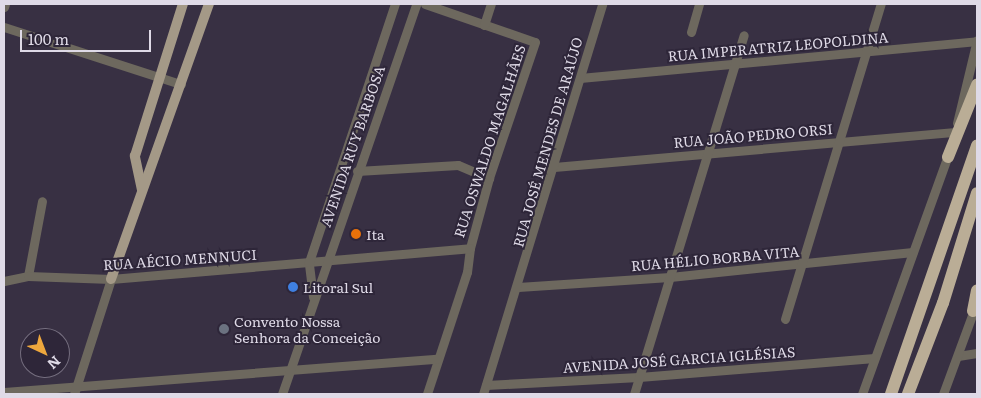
<!DOCTYPE html>
<meta charset="utf-8">
<style>
body{margin:0}
#map{position:relative;width:981px;height:398px;overflow:hidden;background:#383043;font-family:Literata,serif}
div>[style]{position:absolute}
[style*='--x']{left:calc(var(--x)*1px);top:calc(var(--y)*1px);width:calc(var(--w)*1px);rotate:calc(var(--a)*1deg)}
.minor>*{height:9px;margin:-4.5px;padding:0 4.5px;transform-origin:4.5px;border-radius:4.5px;background:#6d685e}
.major>*{height:10px;margin:-5px;padding:0 5px;transform-origin:5px;border-radius:5px;background:#a49987}
.highway>*{height:12px;margin:-6px;padding:0 6px;transform-origin:6px;border-radius:6px;background:#baad96}
.dots>*{width:14px;height:14px;translate:-50% -50%;box-sizing:border-box;border:2px solid #2e2639;border-radius:50%}
span{translate:-50% -50%;white-space:nowrap;text-align:center;line-height:1.15;-webkit-text-stroke:4px #2e2639;paint-order:stroke}
.street-label{font-size:14px;color:#dfdae7}
.poi-label{font-size:14px;color:#dfdae7}
.left{translate:0 -50%;text-align:left}
.frame{position:absolute;inset:0;border:5px solid #dfdae7;pointer-events:none}
.north{position:absolute;left:20px;top:328px;width:50px;height:50px;box-sizing:border-box;background:#2e2639;border:1px solid #756e7f;border-radius:50%;rotate:137deg;font-size:14px;font-weight:700;line-height:20px;text-align:center;color:#dfdae7}
.north::after{content:'';display:block;margin:auto;width:18px;height:22px;background:#eea73d;clip-path:polygon(50% 0,100% 100%,50% 72%,0 100%)}
.scale{position:absolute;left:20px;top:30px;width:131px;height:22px;box-sizing:border-box;border:2px solid #dfdae7;border-top:0;padding-left:6px;font-size:15px;line-height:18px;white-space:nowrap;color:#dfdae7;-webkit-text-stroke:4px #2e2639;paint-order:stroke}
</style>
<div id="map">
<div class="minor">
<i style="--x:425;--y:4;--w:116;--a:19.1"></i>
<i style="--x:535;--y:42;--w:144;--a:108.7"></i>
<i style="--x:489;--y:178;--w:73;--a:105.2"></i>
<i style="--x:470;--y:248;--w:24;--a:97"></i>
<i style="--x:467;--y:272;--w:128;--a:108.2"></i>
<i style="--x:4;--y:7;--w:3;--a:-72"></i>
<i style="--x:484;--y:25;--w:22;--a:-72"></i>
<i style="--x:4;--y:27;--w:186;--a:17.9"></i>
<i style="--x:691;--y:32;--w:29;--a:-74"></i>
<i style="--x:580;--y:78;--w:399;--a:-5.3"></i>
<i style="--x:957;--y:123;--w:85;--a:-76.5"></i>
<i style="--x:554;--y:167;--w:403;--a:-5"></i>
<i style="--x:357;--y:171;--w:101;--a:-3.4"></i>
<i style="--x:458;--y:165;--w:34;--a:23"></i>
<i style="--x:28;--y:276;--w:76;--a:-79.4"></i>
<i style="--x:4;--y:281;--w:25;--a:-12"></i>
<i style="--x:28;--y:276;--w:83;--a:2.1"></i>
<i style="--x:111;--y:279;--w:360;--a:-4.9"></i>
<i style="--x:518;--y:287;--w:152;--a:-3.8"></i>
<i style="--x:670;--y:277;--w:244;--a:-5.9"></i>
<i style="--x:313;--y:297;--w:35;--a:-97"></i>
<i style="--x:309;--y:262;--w:272;--a:-71.6"></i>
<i style="--x:785;--y:319;--w:329;--a:-73.1"></i>
<i style="--x:958;--y:356;--w:19;--a:-9"></i>
<i style="--x:486;--y:385;--w:153;--a:-3"></i>
<i style="--x:639;--y:377;--w:236;--a:-4.6"></i>
<i style="--x:4;--y:392;--w:434;--a:-4.4"></i>
<i style="--x:74;--y:394;--w:121;--a:-72.2"></i>
<i style="--x:282;--y:394;--w:412;--a:-71"></i>
<i style="--x:483;--y:394;--w:408;--a:-73"></i>
<i style="--x:634;--y:394;--w:375;--a:-73"></i>
<i style="--x:862;--y:394;--w:257;--a:-70.2"></i>
<i style="--x:943;--y:394;--w:93;--a:-69.8"></i>
</div>
<div class="major">
<i style="--x:142;--y:190;--w:35;--a:-102"></i>
<i style="--x:135;--y:156;--w:159;--a:-72.5"></i>
<i style="--x:111;--y:279;--w:292;--a:-70.4"></i>
</div>
<div class="highway">
<i style="--x:948;--y:157;--w:78;--a:-68.1"></i>
<i style="--x:973;--y:311;--w:21;--a:-79"></i>
<i style="--x:891;--y:394;--w:263;--a:-70.9"></i>
<i style="--x:908;--y:394;--w:97;--a:-69"></i>
<i style="--x:943;--y:303;--w:115;--a:-72.8"></i>
</div>
<div class="dots">
<i style="left:356px;top:234px;background:#e8710a"></i>
<i style="left:293px;top:287px;background:#3f7fe0"></i>
<i style="left:224px;top:329px;background:#6b7280"></i>
</div>
<div class="street-label">
<span style="left:778px;top:46px;rotate:-5deg">RUA IMPERATRIZ LEOPOLDINA</span>
<span style="left:753px;top:135px;rotate:-5deg">RUA JOÃO PEDRO ORSI</span>
<span style="left:489px;top:141px;rotate:-72deg">RUA OSWALDO MAGALHÃES</span>
<span style="left:547px;top:142px;rotate:-74deg">RUA JOSÉ MENDES DE ARAÚJO</span>
<span style="left:352px;top:146px;rotate:-71deg">AVENIDA RUY BARBOSA</span>
<span style="left:715px;top:258px;rotate:-5deg">RUA HÉLIO BORBA VITA</span>
<span style="left:180px;top:259px;rotate:-4deg">RUA AÉCIO MENNUCI</span>
<span style="left:679px;top:359px;rotate:-4deg">AVENIDA JOSÉ GARCIA IGLÉSIAS</span>
</div>
<div class="poi-label">
<span class="left" style="left:366px;top:234px">Ita</span>
<span class="left" style="left:303px;top:287px">Litoral Sul</span>
<span class="left" style="left:234px;top:329px">Convento Nossa<br>Senhora da Conceição</span>
</div>
<div class="frame"></div>
<div class="north">N</div>
<div class="scale">100 m</div>
</div>
